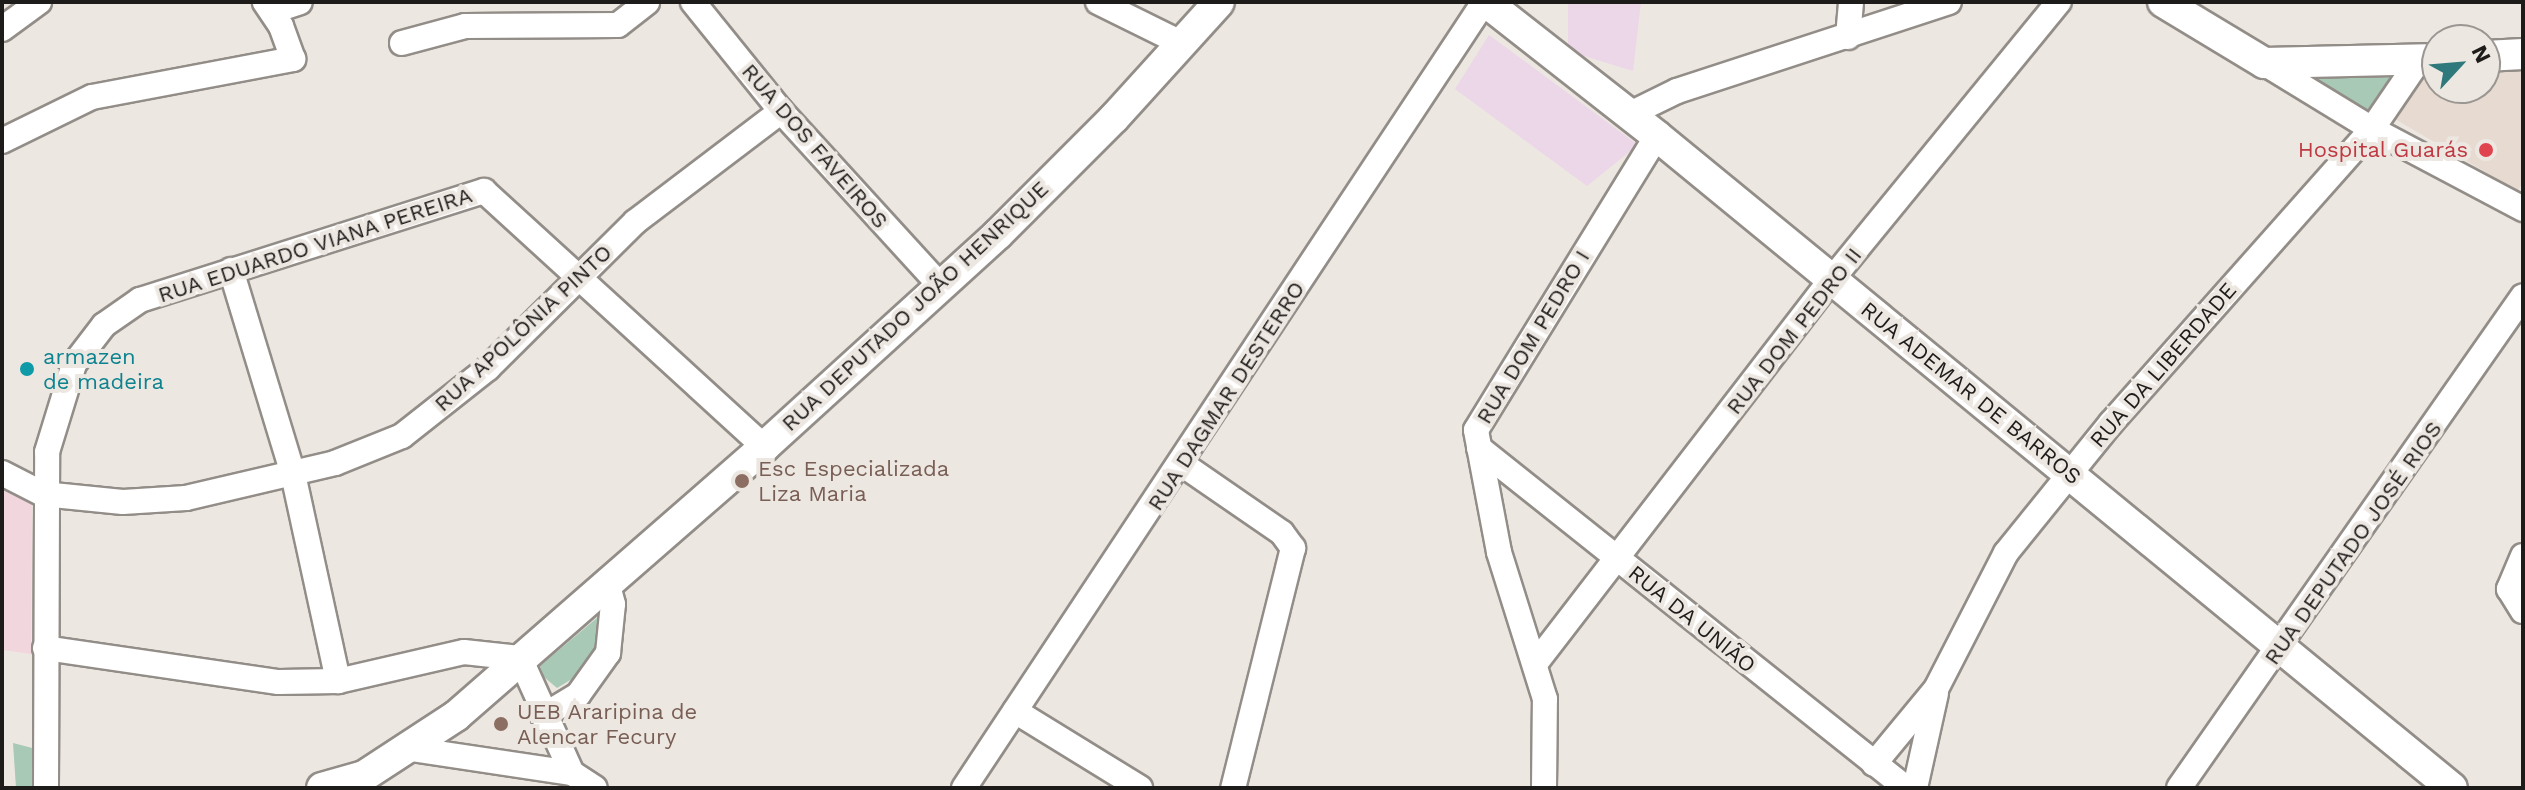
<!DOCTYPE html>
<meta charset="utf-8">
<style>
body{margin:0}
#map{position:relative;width:2525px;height:790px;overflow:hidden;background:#ede7e2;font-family:"Work Sans",sans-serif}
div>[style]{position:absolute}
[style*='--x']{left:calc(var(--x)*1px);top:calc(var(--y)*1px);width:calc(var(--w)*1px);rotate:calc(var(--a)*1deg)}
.commercial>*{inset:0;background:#ebd7e7}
.built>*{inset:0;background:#e7dad0}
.education>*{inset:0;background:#f1d7dd}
.green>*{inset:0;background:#a7c9b5}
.roads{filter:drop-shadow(2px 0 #938d88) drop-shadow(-2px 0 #938d88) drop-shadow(0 2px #938d88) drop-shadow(0 -2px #938d88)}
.minor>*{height:24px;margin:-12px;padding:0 12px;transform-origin:12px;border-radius:12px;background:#fff}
.major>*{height:30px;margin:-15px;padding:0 15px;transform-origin:15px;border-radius:15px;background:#fff}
.dots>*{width:22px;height:22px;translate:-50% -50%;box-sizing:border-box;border:4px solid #ede7e2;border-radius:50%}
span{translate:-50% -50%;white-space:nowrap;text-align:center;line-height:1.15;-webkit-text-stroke:8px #ede7e2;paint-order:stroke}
.street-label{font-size:22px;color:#1e1c1a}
.health-label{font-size:22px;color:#be3a42}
.right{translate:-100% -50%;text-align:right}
.culture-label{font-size:22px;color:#0d838f}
.left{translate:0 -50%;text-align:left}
.education-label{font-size:22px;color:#785e54}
.frame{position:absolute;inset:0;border:4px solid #1e1c1a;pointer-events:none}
.north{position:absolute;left:2421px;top:24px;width:80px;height:80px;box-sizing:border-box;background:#ede7e2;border:2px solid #9a9692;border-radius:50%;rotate:64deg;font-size:22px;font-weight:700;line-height:32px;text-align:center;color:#1e1c1a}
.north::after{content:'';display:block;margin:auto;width:28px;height:36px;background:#2f797c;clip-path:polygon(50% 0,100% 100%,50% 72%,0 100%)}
</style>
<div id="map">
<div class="commercial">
<i style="clip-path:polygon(1568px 2px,1641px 2px,1633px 71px,1568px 51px)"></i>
<i style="clip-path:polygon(1489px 35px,1638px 145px,1587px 186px,1455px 89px)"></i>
</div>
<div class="built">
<i style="clip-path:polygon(2523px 67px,2523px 181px,2518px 191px,2395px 119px,2425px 73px,2437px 72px,2437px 88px,2485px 88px,2485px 69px)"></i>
</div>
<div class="education">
<i style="clip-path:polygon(2px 489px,32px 501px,31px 654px,2px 650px)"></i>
</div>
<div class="green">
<i style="clip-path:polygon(2403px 74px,2373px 115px,2312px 79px)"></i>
<i style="clip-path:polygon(598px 617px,600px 649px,582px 673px,557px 688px,544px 677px,540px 666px)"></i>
<i style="clip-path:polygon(13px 743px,40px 750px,41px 788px,16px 788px)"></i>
</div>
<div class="roads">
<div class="minor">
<i style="--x:693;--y:2;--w:140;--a:51.1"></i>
<i style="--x:781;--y:111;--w:237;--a:47.6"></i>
<i style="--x:1098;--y:2;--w:93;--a:26.3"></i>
<i style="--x:273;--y:11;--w:28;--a:-18"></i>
<i style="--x:2;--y:29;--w:46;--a:-36.1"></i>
<i style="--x:1848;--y:37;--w:35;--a:-85"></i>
<i style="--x:402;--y:43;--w:65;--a:-15.1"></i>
<i style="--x:465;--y:26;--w:153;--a:-0.4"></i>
<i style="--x:618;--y:25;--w:37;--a:-38"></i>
<i style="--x:2264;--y:63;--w:127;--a:31.4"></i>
<i style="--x:2372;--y:129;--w:171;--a:27.9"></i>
<i style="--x:1630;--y:114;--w:52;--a:-26.1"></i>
<i style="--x:1677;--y:91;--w:286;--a:-18.1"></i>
<i style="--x:2;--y:141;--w:100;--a:-26.1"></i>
<i style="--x:92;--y:97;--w:205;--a:-10.7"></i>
<i style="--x:293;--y:59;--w:35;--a:-110"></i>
<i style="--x:281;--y:26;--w:29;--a:-124"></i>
<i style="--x:231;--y:270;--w:213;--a:73.1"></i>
<i style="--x:293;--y:474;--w:212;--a:77.7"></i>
<i style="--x:1479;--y:448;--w:546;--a:38.53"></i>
<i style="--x:1182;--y:464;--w:121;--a:34.6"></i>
<i style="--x:1282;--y:533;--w:19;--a:54"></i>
<i style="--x:1293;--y:548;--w:247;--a:104"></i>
<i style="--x:2;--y:473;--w:46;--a:27.1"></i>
<i style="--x:43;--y:494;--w:80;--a:5.7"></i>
<i style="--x:123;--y:502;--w:63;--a:-3.6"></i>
<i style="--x:186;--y:498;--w:153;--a:-13.2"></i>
<i style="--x:335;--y:463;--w:72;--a:-21.9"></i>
<i style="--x:402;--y:436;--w:110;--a:-38.3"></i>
<i style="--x:488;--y:368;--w:207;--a:-44.8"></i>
<i style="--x:635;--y:222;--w:183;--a:-37.2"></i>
<i style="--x:2523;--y:556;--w:36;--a:113"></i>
<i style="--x:2509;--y:589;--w:26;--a:58"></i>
<i style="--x:45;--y:648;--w:236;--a:8.3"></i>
<i style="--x:279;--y:682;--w:59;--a:-1"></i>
<i style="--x:338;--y:681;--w:129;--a:-13"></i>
<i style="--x:464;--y:652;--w:56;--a:6.1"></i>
<i style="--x:520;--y:658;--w:126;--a:65.7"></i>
<i style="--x:572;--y:773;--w:27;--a:33"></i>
<i style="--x:1535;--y:664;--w:486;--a:-52.4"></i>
<i style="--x:1832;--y:279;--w:358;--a:-50.7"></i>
<i style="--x:1015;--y:711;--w:147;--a:31.6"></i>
<i style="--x:543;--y:716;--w:41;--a:-31"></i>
<i style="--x:578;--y:695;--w:52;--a:-54.5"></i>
<i style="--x:608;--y:653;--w:49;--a:-84.2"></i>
<i style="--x:613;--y:604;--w:24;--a:-105"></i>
<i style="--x:411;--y:749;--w:163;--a:8.5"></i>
<i style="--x:1874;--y:764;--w:97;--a:-50.4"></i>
<i style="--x:1936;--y:689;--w:153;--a:-62.8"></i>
<i style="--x:2006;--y:553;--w:167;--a:-51.1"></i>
<i style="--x:2111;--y:423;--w:393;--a:-48.4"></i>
<i style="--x:2372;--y:129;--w:83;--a:-55.7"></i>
<i style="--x:46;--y:788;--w:336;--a:-89.8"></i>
<i style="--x:47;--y:452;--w:92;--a:-72.9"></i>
<i style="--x:74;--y:364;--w:49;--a:-52.4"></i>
<i style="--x:104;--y:325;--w:44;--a:-34.8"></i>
<i style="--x:140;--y:300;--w:361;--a:-17.6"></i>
<i style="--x:484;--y:191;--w:379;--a:42.4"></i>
<i style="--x:964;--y:788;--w:942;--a:-56.51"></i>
<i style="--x:1544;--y:788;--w:89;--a:-89.4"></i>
<i style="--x:1545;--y:699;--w:154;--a:-107.4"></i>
<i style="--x:1499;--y:552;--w:124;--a:-100.7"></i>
<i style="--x:1476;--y:430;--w:345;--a:-58.4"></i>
<i style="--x:1915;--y:788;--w:97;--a:-77.5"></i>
<i style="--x:2179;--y:788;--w:600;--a:-55.04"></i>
</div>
<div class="major">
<i style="--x:1486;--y:2;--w:217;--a:38.1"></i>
<i style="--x:1657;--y:136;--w:1028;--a:39.36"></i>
<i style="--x:2163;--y:2;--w:118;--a:31.1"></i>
<i style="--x:2264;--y:63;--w:173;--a:-1.3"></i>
<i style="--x:2485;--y:56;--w:38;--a:-3"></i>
<i style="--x:322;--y:788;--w:44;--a:-15.9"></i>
<i style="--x:364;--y:776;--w:110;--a:-33.1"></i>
<i style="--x:456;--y:716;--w:409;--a:-41.1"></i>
<i style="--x:764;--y:447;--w:316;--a:-42.3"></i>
<i style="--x:998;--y:234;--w:164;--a:-45"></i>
<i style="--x:1114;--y:118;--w:156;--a:-47.8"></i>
</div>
</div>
<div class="dots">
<i style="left:2486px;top:150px;background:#e0444e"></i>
<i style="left:27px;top:369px;background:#0f9aa8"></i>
<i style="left:742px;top:481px;background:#8d6e63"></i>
<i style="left:501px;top:724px;background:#8d6e63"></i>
</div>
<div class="street-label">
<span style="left:815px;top:146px;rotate:49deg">RUA DOS FAVEIROS</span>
<span style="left:315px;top:245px;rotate:-18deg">RUA EDUARDO VIANA PEREIRA</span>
<span style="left:915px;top:306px;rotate:-43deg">RUA DEPUTADO JOÃO HENRIQUE</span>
<span style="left:523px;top:328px;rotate:-43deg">RUA APOLÔNIA PINTO</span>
<span style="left:1794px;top:331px;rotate:-52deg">RUA DOM PEDRO II</span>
<span style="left:1533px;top:337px;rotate:-59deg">RUA DOM PEDRO I</span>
<span style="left:2163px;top:365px;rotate:-49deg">RUA DA LIBERDADE</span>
<span style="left:1971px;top:393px;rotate:39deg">RUA ADEMAR DE BARROS</span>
<span style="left:1226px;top:396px;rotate:-57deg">RUA DAGMAR DESTERRO</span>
<span style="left:2353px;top:543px;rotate:-55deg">RUA DEPUTADO JOSÉ RIOS</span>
<span style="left:1692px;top:619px;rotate:39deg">RUA DA UNIÃO</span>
</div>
<div class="health-label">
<span class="right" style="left:2468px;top:150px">Hospital Guarás</span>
</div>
<div class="culture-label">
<span class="left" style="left:43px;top:369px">armazen<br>de madeira</span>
</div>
<div class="education-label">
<span class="left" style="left:758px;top:481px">Esc Especializada<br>Liza Maria</span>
<span class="left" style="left:517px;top:724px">UEB Araripina de<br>Alencar Fecury</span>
</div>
<div class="frame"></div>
<div class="north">N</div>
</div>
